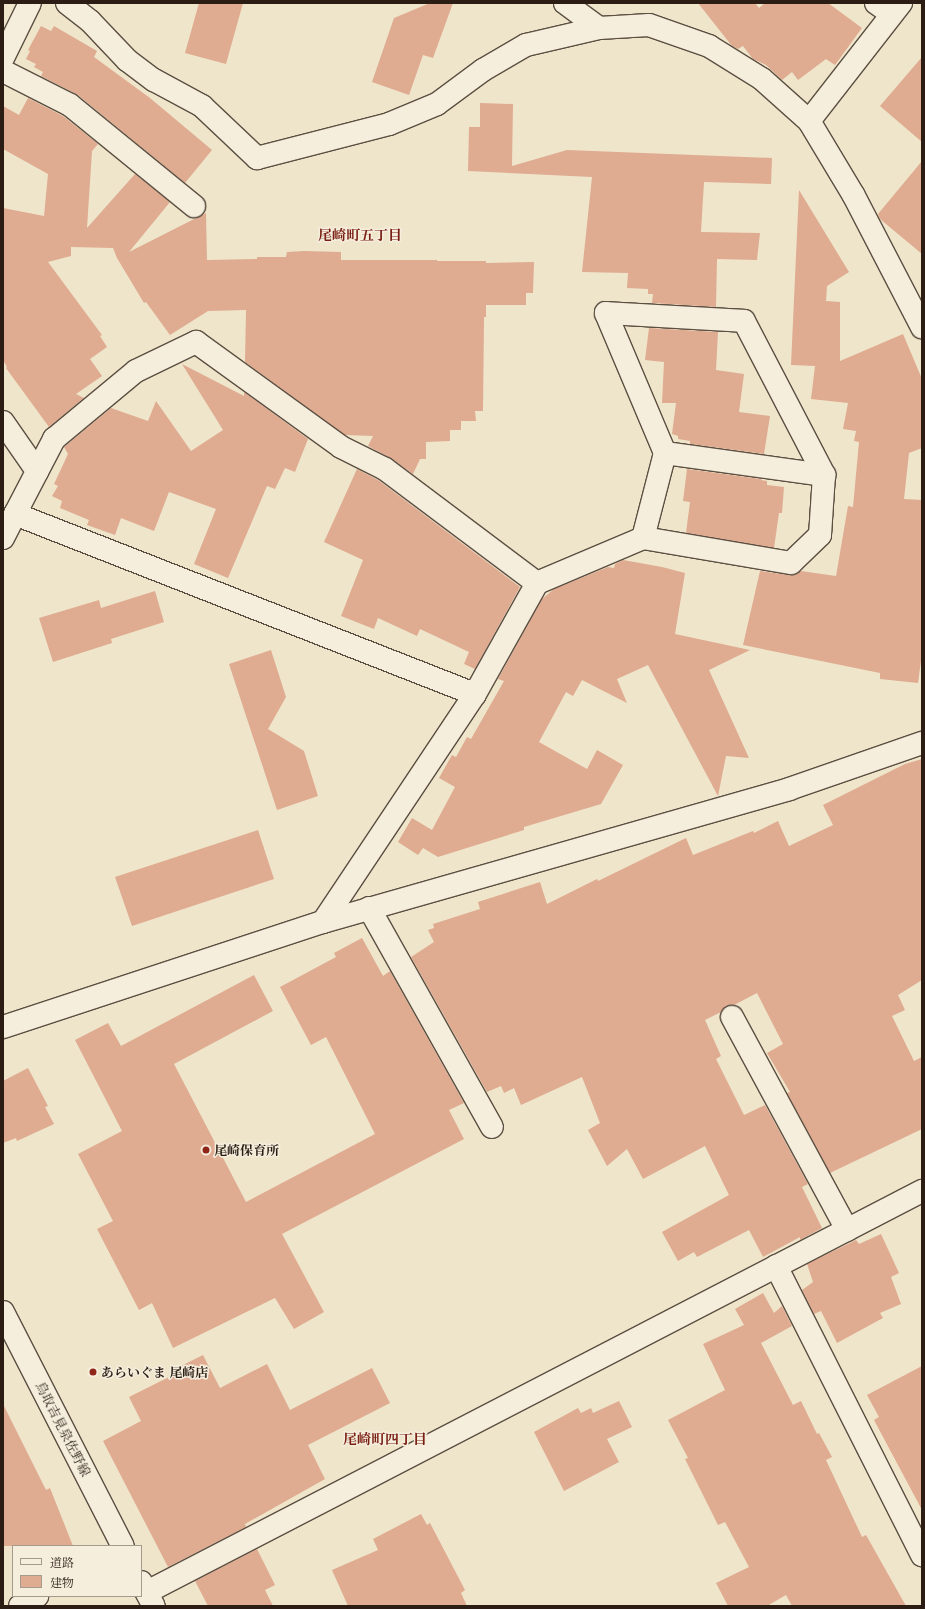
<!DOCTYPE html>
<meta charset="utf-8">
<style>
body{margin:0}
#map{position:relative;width:925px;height:1609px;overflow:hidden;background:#efe5ca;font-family:"Libre Caslon Text","Noto Serif JP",serif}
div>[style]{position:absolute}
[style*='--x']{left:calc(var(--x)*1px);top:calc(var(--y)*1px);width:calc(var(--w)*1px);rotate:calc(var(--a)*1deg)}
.building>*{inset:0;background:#dfab91}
.roads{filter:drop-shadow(1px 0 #5c4f42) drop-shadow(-1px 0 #5c4f42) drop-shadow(0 1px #5c4f42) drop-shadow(0 -1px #5c4f42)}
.street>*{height:22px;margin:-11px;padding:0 11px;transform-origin:11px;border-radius:11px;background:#f5eedd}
.secondary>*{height:22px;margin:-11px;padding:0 11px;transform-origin:11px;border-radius:11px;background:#f5eedd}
.dots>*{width:11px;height:11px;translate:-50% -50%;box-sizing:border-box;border:2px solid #f5eedd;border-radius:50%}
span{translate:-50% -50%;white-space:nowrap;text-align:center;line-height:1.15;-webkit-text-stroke:3px #f5eedd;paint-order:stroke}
.poi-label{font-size:13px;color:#2b1d14;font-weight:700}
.left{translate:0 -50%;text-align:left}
.street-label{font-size:13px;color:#2b1d14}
.neighbourhood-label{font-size:14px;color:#7a1f14;font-weight:700}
.frame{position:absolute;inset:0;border:4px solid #2b1d14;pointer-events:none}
.legend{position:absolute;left:12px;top:1545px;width:130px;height:52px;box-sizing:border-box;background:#f5eedd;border:1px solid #a49a8d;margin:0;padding:5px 7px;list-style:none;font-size:12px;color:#2b1d14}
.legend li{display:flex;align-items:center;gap:8px;height:20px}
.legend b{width:20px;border:1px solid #a49a8d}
</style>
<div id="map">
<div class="building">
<i style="clip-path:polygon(199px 3px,243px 3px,226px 64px,185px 53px)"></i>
<i style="clip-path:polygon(430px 3px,453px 3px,433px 58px,423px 55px,409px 95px,372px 82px,394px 18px)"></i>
<i style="clip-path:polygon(698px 3px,755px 3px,759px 8px,765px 3px,828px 3px,862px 28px,835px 65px,826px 59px,798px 80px,792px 72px,782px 80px,766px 65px,753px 59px,743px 46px,738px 49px,732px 46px)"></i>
<i style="clip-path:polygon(41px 26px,51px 31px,54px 26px,97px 51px,94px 57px,150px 98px,212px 150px,185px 183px,78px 95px,41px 76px,43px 72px,34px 67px,36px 64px,26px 59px,30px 51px,28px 50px)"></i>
<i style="clip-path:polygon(922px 57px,922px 142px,880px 106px)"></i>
<i style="clip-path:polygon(28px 98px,63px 116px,98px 144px,92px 151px,87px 228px,135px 174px,170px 202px,129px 252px,206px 213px,207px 260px,257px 259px,257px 257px,286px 257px,287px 252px,304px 251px,341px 252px,341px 260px,437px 260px,437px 261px,486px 261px,486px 263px,534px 262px,533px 293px,526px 293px,526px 305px,486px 305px,486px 317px,484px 317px,483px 411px,475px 411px,476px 421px,461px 421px,461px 430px,450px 430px,450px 441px,426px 442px,426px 459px,420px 459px,413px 474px,392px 459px,368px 446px,373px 436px,345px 435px,245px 362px,246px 310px,208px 311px,170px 335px,146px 302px,144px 303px,117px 258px,113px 248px,71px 247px,71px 256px,48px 262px,102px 335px,100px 336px,107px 347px,90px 359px,102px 376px,76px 394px,84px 398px,49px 427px,6px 368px,7px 367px,3px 360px,3px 208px,44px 216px,48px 174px,3px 149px,3px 106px,19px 115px)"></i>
<i style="clip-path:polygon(480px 103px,513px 104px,512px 166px,567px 150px,772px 158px,771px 184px,704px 182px,701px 232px,760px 233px,757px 260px,717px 259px,716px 307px,652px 303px,653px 294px,648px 294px,648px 289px,627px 288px,628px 273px,582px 272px,592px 177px,468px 171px,469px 127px,480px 127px)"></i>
<i style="clip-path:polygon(922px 161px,922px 254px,880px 219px,878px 214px)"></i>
<i style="clip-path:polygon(799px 190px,849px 272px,827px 286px,826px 301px,840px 302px,840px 361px,903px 334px,922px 379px,922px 448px,909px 453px,904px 499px,922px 500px,922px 653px,918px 683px,880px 679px,880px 673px,743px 645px,760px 571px,789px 575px,795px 575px,801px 571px,836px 576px,848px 506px,853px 507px,859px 442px,854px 441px,856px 431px,843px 429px,848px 403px,811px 399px,815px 366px,791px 365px)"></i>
<i style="clip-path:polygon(649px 328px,718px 332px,716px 370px,744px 374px,739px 412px,770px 416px,764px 454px,690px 444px,690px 441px,678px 439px,678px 436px,672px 434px,676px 403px,662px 403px,664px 362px,645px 360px)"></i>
<i style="clip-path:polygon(182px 364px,244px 396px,244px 392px,308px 439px,295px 472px,285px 468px,275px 489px,267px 486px,228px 578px,194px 564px,216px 509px,169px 492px,154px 531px,121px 518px,115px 535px,87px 525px,89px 520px,60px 508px,62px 501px,52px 496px,58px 486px,54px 484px,68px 454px,64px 447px,111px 408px,148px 421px,156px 401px,191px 451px,223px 430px)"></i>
<i style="clip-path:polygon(357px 469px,378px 480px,520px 587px,475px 669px,464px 664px,469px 652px,420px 629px,417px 636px,378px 618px,374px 629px,341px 616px,363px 560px,324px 542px)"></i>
<i style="clip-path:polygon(687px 469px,761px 479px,761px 480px,767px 481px,767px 485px,784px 487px,782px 513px,779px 513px,774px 548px,686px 533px,690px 502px,683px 501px)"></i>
<i style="clip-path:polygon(623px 560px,662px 567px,685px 573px,675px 634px,750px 650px,709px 670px,749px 758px,726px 756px,718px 796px,648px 665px,617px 679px,627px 703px,582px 680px,573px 696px,566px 692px,539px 742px,587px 769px,597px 750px,623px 765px,601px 804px,524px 827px,524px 830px,438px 857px,423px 848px,418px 855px,398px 842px,412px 818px,432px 830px,455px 787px,439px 778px,452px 755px,456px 757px,467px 737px,471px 739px,504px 681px,498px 679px,542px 599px,554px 589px,608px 567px,614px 568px,615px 564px)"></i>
<i style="clip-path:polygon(155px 591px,164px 622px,111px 639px,112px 643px,53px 662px,39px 618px,99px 600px,101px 608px)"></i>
<i style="clip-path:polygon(271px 650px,286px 697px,268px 729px,304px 751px,318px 796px,277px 810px,229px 664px)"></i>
<i style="clip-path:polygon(922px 759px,922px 980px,898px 995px,905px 1010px,892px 1016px,914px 1061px,922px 1057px,922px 1129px,830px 1173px,787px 1093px,790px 1092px,767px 1053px,783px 1044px,757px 993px,734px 1005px,726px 1006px,721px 1012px,705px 1020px,721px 1056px,716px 1059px,744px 1115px,765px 1105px,808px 1184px,802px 1187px,822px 1228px,800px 1240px,800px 1237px,763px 1257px,749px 1230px,697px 1257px,694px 1252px,678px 1261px,662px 1232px,729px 1195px,705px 1146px,643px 1179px,627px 1149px,607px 1166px,588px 1130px,600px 1123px,582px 1077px,521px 1105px,514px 1088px,504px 1093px,501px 1086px,487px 1092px,411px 957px,434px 942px,428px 930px,434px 928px,433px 924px,480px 909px,478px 902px,540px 882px,547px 904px,597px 879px,598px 881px,686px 838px,693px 855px,753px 831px,754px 833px,778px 821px,789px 846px,833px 825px,823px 805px,905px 764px)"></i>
<i style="clip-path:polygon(258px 830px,274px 879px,132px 926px,115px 877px)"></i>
<i style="clip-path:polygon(362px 938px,383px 976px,390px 971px,464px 1103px,449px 1110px,464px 1139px,282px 1234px,324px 1312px,294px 1329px,275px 1298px,173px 1348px,152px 1303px,139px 1310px,97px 1229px,113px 1221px,78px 1154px,122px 1131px,75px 1040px,108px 1023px,121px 1046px,254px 975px,273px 1011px,174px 1064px,246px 1202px,375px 1134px,326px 1037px,311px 1045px,280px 987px,336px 957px,334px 953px)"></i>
<i style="clip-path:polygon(28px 1068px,48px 1106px,45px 1107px,54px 1124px,17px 1141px,16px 1138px,3px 1143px,3px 1081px)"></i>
<i style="clip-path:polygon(881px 1234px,899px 1273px,891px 1277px,901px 1304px,880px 1313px,883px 1318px,837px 1343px,821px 1311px,814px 1314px,802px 1290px,813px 1282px,807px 1264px,856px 1240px,859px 1244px)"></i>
<i style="clip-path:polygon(763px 1293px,774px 1313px,782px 1306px,792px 1326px,761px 1343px,793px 1405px,801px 1401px,817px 1434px,819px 1433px,832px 1457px,826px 1460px,862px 1537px,866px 1535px,906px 1606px,792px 1606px,786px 1595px,767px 1606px,728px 1606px,716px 1583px,749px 1567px,725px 1522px,718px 1525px,685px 1459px,688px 1458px,668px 1420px,725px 1390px,703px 1344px,744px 1325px,735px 1309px)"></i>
<i style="clip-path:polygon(203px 1355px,220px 1388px,267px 1364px,290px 1410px,372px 1368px,390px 1403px,308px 1445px,325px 1479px,245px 1524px,246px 1527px,168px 1567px,103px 1441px,141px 1421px,129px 1397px,175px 1374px,173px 1370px)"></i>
<i style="clip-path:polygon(922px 1366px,922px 1510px,874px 1420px,879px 1417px,867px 1395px)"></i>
<i style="clip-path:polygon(619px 1401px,632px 1427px,607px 1439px,619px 1462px,564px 1491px,534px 1432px,578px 1408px,581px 1413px,591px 1408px,593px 1413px)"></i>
<i style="clip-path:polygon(3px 1404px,46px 1490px,50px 1488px,73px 1546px,3px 1546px)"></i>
<i style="clip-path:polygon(421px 1514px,427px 1525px,430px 1523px,465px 1590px,461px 1593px,467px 1606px,348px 1606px,332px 1570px,378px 1550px,373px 1539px)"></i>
<i style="clip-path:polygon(257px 1549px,275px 1585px,265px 1590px,273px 1606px,208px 1606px,195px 1581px)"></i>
</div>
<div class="roads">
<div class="street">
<i style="--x:67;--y:3;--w:29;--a:38"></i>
<i style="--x:90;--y:21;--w:54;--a:46.5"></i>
<i style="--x:127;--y:60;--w:34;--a:37"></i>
<i style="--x:154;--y:80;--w:55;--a:28.4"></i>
<i style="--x:202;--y:106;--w:76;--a:43.4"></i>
<i style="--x:257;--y:158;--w:136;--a:-14.4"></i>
<i style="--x:389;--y:124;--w:52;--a:-22.6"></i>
<i style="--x:437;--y:104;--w:57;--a:-36.5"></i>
<i style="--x:483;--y:70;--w:50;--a:-30.2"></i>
<i style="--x:526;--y:45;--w:75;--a:-13.1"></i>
<i style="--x:599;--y:28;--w:50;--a:-3.4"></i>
<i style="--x:649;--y:25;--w:64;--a:19.3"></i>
<i style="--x:709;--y:46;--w:62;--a:31.9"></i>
<i style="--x:762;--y:79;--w:63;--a:41.8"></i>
<i style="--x:809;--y:121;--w:87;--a:59"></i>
<i style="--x:854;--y:196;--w:148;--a:62.6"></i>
<i style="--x:565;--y:3;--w:42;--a:36.3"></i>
<i style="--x:876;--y:3;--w:19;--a:35"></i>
<i style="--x:3;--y:58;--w:61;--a:-63.9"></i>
<i style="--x:3;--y:71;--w:75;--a:26.9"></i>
<i style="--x:70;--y:105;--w:160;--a:39.2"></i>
<i style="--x:809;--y:121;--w:150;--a:-52.1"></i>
<i style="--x:3;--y:422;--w:60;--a:55.2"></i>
<i style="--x:665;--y:453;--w:161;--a:7.9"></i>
<i style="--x:15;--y:514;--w:85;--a:-62.5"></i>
<i style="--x:54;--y:439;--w:107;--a:-39.7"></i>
<i style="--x:136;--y:371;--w:67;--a:-25.8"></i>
<i style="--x:196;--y:342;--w:179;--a:35.9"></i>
<i style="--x:341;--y:447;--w:49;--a:26.6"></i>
<i style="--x:385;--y:469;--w:190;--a:36.9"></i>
<i style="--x:3;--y:538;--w:27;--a:-63"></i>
<i style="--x:15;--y:514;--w:494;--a:21.4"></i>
<i style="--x:475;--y:694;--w:274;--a:123.7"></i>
<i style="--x:475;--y:694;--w:127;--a:-60.8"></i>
<i style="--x:537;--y:583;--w:115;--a:-23"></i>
<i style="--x:643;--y:538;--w:88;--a:-75.5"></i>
<i style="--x:665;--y:453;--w:152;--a:-112.9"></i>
<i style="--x:606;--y:313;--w:138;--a:3.3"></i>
<i style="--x:744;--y:321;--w:174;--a:62.5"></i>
<i style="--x:824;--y:475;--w:60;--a:93.8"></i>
<i style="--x:820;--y:535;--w:40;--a:136"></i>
<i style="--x:791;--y:563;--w:150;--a:-170.4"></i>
<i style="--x:369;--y:908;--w:251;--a:60.7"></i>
<i style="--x:732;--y:1017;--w:242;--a:61.6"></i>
<i style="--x:3;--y:1027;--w:337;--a:-18.2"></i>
<i style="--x:323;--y:922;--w:485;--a:-15.9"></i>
<i style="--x:789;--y:789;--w:141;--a:-19.1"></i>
<i style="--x:776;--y:1266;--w:324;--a:63.2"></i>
<i style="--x:147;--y:1592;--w:873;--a:-27.36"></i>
<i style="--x:20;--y:1606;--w:20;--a:-30"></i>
</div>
<div class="secondary">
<i style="--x:3;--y:1312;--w:263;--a:62.9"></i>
<i style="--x:141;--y:1582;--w:27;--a:62"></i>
</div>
</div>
<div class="dots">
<i style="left:206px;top:1150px;background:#8f2418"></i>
<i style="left:93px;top:1372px;background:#8f2418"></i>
</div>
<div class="poi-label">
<span class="left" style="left:214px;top:1150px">尾崎保育所</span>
<span class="left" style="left:101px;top:1372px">あらいぐま 尾崎店</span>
</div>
<div class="street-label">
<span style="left:63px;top:1429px;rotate:63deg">鳥取吉見泉佐野線</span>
</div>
<div class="neighbourhood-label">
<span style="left:360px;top:235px">尾崎町五丁目</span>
<span style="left:385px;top:1439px">尾崎町四丁目</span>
</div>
<div class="frame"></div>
<ul class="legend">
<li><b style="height:5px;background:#f5eedd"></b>道路</li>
<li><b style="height:11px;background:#dfab91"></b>建物</li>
</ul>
</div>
